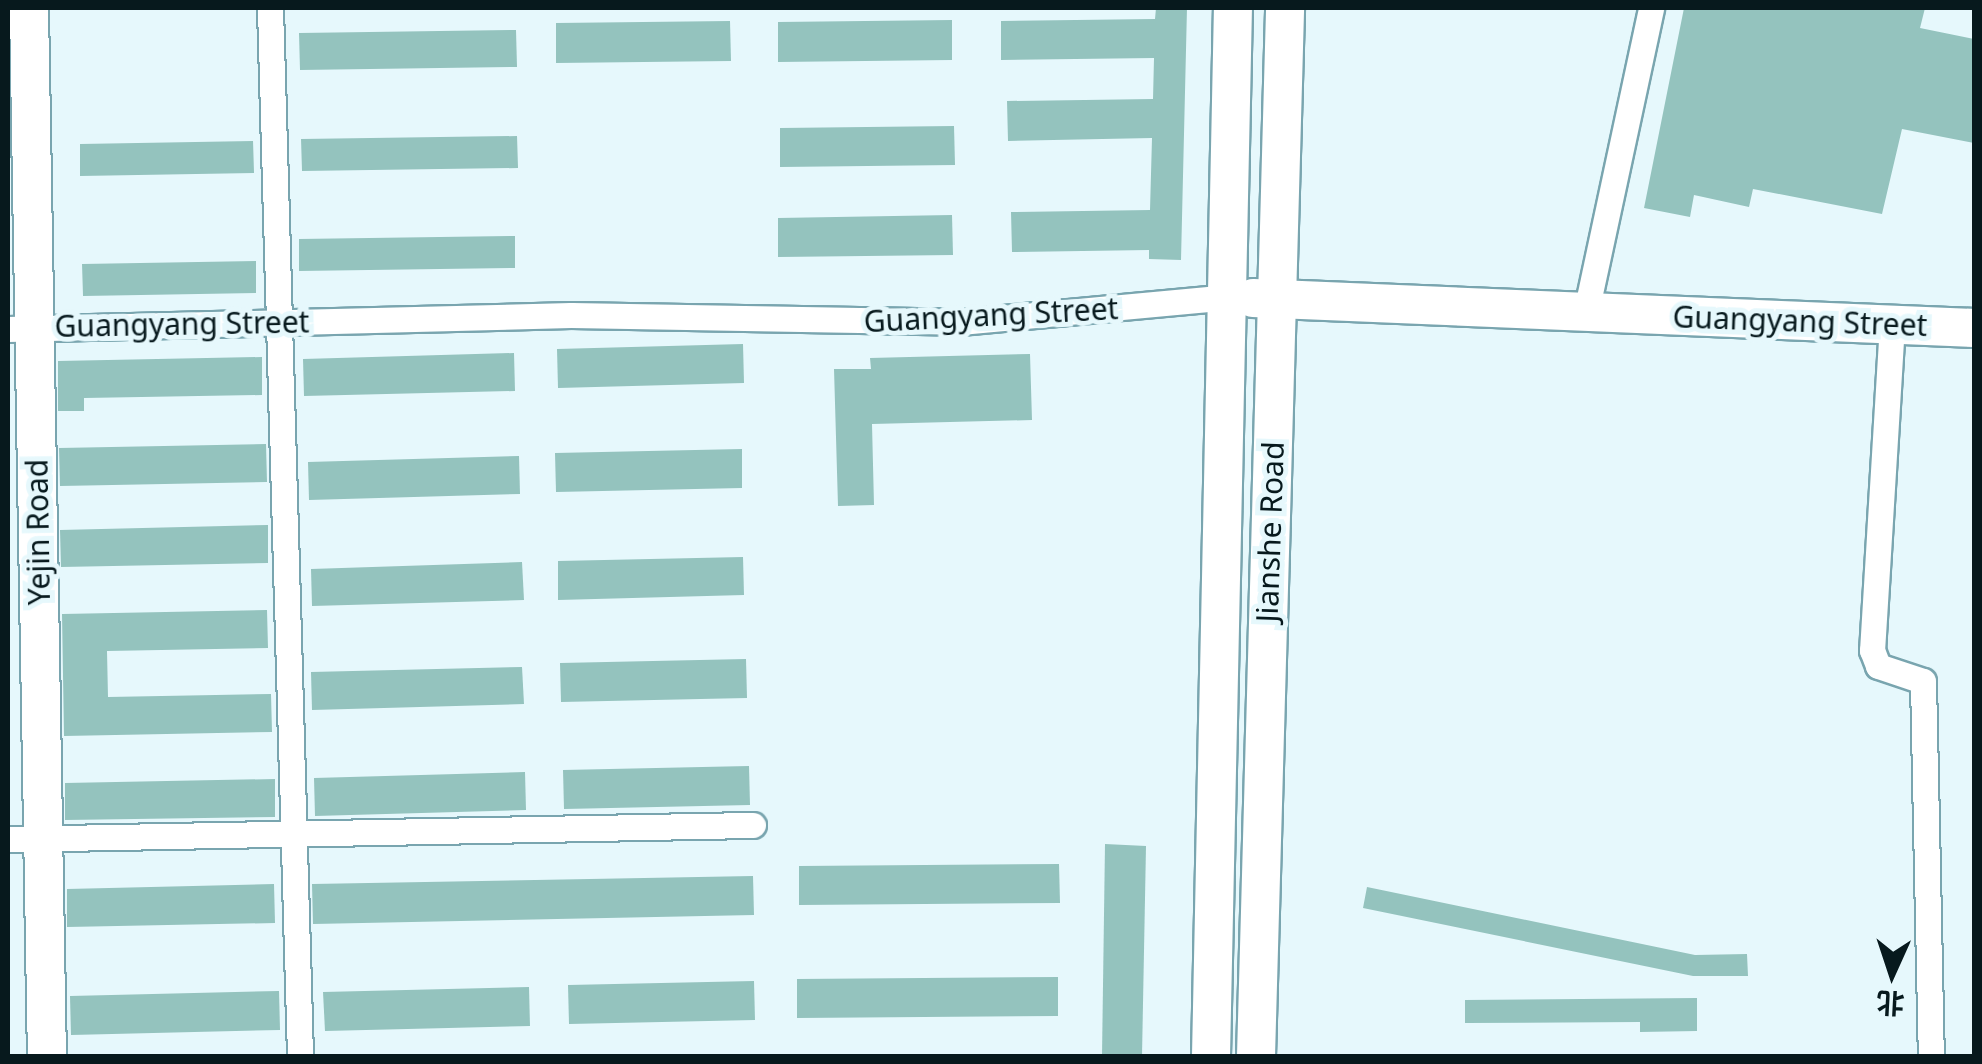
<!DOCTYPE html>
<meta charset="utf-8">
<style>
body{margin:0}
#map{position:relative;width:1982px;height:1064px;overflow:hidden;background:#e6f8fc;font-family:"Noto Sans","Noto Sans SC",sans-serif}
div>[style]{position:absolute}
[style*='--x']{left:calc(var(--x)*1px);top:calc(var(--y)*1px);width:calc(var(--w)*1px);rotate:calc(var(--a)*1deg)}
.building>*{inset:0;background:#94c3be}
.roads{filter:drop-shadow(2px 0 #79a5af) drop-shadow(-2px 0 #79a5af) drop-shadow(0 2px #79a5af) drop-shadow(0 -2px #79a5af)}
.street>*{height:25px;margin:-12.5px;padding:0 12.5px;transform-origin:12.5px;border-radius:12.5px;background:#fff}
.secondary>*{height:38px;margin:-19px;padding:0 19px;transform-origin:19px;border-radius:19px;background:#fff}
span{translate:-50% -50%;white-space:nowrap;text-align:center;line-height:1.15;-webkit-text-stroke:10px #e6f8fc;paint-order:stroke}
.street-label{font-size:30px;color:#07191d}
.frame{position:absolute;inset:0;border:10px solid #07191d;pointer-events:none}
.north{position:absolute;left:1842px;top:924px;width:100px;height:100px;-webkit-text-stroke:8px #e6f8fc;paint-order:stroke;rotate:183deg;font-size:28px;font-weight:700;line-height:40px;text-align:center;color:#07191d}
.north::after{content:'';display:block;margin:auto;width:35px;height:45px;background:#07191d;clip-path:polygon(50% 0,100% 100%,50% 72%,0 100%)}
</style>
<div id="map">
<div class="building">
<i style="clip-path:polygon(1156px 8px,1187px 8px,1181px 260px,1149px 259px,1149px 250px,1012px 252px,1011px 212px,1150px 210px,1152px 138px,1008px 141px,1007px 101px,1153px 99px,1154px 58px,1001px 60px,1001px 21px,1155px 19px)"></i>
<i style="clip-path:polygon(1684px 8px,1925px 8px,1920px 28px,1974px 39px,1974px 143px,1902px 129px,1882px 214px,1753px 189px,1749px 207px,1694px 195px,1690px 217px,1644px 208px)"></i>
<i style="clip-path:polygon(952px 20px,952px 60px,778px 62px,778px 22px)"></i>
<i style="clip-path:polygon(730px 21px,731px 61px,556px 63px,556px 23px)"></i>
<i style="clip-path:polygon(516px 30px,517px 67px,300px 70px,299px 33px)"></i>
<i style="clip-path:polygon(954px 126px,955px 165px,780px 167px,780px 128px)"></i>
<i style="clip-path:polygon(517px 136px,518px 168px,302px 171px,301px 139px)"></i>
<i style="clip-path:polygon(253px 141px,254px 173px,80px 176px,80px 144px)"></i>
<i style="clip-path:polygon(952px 215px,953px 255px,778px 257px,778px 218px)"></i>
<i style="clip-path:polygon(515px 236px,515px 268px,299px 271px,299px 239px)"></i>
<i style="clip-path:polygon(256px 261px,256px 293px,83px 296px,82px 264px)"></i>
<i style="clip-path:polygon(743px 344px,744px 383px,558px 388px,557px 349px)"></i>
<i style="clip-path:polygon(514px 353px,515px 391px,304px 396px,303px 359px)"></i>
<i style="clip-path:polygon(1030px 354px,1032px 420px,872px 424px,874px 505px,838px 506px,834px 369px,871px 369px,870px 358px)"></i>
<i style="clip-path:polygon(262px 357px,262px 395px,84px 398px,84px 411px,58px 411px,58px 361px)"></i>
<i style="clip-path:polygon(266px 444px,267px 482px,60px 486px,59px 448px)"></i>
<i style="clip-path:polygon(742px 449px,742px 488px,556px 492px,555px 453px)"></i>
<i style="clip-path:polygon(519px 456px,520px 494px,309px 500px,308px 462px)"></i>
<i style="clip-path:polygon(268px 525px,268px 563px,61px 567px,60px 530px)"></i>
<i style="clip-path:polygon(743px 557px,744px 595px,558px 600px,558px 561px)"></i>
<i style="clip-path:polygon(522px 562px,524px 600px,312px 606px,311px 569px)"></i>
<i style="clip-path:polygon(267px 610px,268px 648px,107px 651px,108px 697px,271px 694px,272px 732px,64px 736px,62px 614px)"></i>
<i style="clip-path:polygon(746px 659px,747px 698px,561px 702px,560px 663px)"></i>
<i style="clip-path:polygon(522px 667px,524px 704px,312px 710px,311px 672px)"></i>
<i style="clip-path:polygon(749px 766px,750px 805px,564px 809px,563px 770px)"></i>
<i style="clip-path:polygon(525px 772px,526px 810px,315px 816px,314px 778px)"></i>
<i style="clip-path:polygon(275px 779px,275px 817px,65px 820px,65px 783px)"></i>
<i style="clip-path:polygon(1105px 844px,1146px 846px,1142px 1056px,1102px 1056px)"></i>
<i style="clip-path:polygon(1059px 864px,1060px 903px,799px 905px,799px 866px)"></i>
<i style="clip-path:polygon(753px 876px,754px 915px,313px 924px,312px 884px)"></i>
<i style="clip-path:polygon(274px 884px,275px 923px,67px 927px,67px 889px)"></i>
<i style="clip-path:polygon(1367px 887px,1695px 955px,1747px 954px,1748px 976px,1693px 976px,1363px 908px)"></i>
<i style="clip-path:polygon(1058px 977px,1058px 1016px,797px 1018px,797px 979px)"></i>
<i style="clip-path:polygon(754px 981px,755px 1020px,569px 1024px,568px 985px)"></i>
<i style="clip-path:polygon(529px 987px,530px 1026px,325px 1031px,323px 992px)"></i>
<i style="clip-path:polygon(279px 991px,280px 1030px,71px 1035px,70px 996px)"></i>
<i style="clip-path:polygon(1697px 998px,1697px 1031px,1640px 1032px,1640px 1022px,1465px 1023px,1465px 1000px)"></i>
</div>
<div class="roads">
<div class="street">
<i style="--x:270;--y:8;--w:1048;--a:88.36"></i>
<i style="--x:1586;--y:312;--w:311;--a:-77.9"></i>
<i style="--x:1892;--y:324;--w:327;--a:93.5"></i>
<i style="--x:1872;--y:650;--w:17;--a:69"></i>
<i style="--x:1878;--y:666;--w:47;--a:18.4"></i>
<i style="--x:1923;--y:681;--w:375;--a:88.8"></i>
<i style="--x:8;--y:329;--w:563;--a:-1.42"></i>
<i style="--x:571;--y:315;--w:389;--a:1"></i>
<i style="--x:960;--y:322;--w:268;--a:-5.3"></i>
<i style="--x:8;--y:839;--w:745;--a:-1.08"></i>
</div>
<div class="secondary">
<i style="--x:29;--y:8;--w:1048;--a:89.02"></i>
<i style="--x:1253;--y:298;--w:722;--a:2.38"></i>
<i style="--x:1211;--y:1056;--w:1048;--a:-88.8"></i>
<i style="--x:1256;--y:1056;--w:1048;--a:-88.41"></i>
</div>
</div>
<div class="street-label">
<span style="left:991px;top:315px;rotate:-3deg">Guangyang Street</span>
<span style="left:1800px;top:321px;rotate:2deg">Guangyang Street</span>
<span style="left:182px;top:324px;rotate:-1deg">Guangyang Street</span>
<span style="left:38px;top:532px;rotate:-91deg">Yejin Road</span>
<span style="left:1270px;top:532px;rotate:-88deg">Jianshe Road</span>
</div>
<div class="frame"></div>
<div class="north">北</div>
</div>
